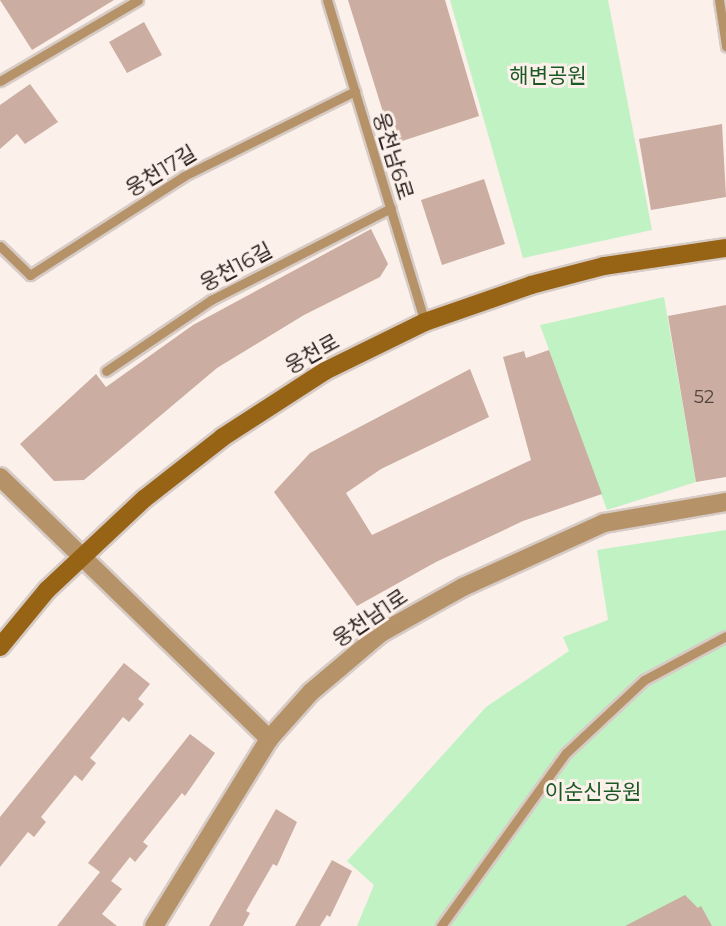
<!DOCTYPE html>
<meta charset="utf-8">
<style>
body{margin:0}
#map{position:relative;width:726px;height:926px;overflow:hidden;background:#fcf0eb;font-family:Montserrat,"Noto Sans KR",sans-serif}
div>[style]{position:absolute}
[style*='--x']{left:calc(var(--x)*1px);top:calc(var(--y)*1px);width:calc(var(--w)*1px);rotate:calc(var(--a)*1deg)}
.green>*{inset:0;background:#c0f2c3}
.building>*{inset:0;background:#cbada1}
.roads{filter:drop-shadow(2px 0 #d7cbc6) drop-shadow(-2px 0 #d7cbc6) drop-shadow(0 2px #d7cbc6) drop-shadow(0 -2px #d7cbc6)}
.lane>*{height:9px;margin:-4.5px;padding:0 4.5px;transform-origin:4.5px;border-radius:4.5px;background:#b69268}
.street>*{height:18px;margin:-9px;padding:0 9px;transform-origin:9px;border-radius:9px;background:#b69268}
.secondary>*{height:18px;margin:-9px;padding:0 9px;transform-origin:9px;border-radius:9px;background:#976315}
span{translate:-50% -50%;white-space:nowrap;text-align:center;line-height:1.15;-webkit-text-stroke:6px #fcf0eb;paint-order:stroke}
.number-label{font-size:18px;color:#54443e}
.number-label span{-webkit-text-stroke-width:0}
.park-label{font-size:21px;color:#1a5925}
.street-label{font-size:21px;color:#2c211d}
</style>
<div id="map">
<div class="green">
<i style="clip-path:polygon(450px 0,608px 0,652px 230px,523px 258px)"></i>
<i style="clip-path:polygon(664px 297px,696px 482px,607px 510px,540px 325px)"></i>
<i style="clip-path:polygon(726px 530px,726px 926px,357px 926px,374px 885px,347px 861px,486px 707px,569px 651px,563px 637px,608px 620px,597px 550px)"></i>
</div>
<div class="building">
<i style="clip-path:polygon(0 0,114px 0,32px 50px)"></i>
<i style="clip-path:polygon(348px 0,445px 0,479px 116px,393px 144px)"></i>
<i style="clip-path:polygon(144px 22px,162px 55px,127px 73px,109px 42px)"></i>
<i style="clip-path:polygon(30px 84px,58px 122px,25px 144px,17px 134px,0 149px,0 105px)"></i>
<i style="clip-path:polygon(722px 124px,726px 197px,651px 210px,639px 139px)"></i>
<i style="clip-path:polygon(484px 179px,505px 244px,442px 265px,421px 200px)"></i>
<i style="clip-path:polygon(371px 229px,388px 264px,380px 277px,304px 315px,217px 368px,84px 480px,54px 481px,20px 444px,96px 374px,106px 387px,193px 325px)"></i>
<i style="clip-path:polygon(726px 305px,726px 477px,696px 482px,668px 316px)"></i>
<i style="clip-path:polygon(549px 350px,602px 494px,523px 521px,436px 562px,357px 606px,274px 492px,310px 453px,470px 369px,489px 417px,381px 469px,346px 493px,372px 535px,531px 460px,503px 357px,524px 351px,526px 358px)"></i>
<i style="clip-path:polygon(124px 663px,150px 684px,138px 699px,144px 704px,129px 722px,123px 717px,90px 758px,96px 763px,82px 781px,75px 775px,41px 817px,46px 822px,34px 837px,28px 832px,0 867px,0 817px)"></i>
<i style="clip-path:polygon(190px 734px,215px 753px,185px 796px,182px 793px,143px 842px,148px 846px,135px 862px,130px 857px,111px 881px,122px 889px,102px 914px,117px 926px,57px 926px,100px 872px,88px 863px)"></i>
<i style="clip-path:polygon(276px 809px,297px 822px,277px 866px,273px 864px,246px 911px,250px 913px,243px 926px,209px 926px)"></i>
<i style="clip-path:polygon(332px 860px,352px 871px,330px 917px,327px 915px,320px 926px,295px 926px)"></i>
<i style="clip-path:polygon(685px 895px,698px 908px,701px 906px,712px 926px,625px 926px)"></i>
</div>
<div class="roads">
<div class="lane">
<i style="--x:327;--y:0;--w:337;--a:73.1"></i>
<i style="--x:719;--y:0;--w:47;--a:81.3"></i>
<i style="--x:0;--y:81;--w:160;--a:-30.4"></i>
<i style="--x:0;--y:246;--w:42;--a:44"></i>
<i style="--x:30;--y:275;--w:183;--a:-32.7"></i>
<i style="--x:184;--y:176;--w:191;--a:-26.4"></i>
<i style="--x:106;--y:371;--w:127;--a:-34.1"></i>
<i style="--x:211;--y:300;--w:202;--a:-27.1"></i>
<i style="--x:441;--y:926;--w:213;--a:-54.2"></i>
<i style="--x:566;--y:753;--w:107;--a:-43.1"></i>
<i style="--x:644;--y:680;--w:93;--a:-28.2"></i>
</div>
<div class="street">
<i style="--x:0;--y:477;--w:376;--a:44.2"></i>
<i style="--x:154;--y:926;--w:220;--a:-58.4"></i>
<i style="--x:269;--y:739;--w:63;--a:-48.2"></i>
<i style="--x:311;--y:692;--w:92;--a:-40.1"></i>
<i style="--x:381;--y:633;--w:94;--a:-29.3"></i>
<i style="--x:463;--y:587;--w:155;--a:-24.4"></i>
<i style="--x:604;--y:523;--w:124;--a:-9.8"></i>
</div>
<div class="secondary">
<i style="--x:0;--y:647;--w:74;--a:-50.5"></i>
<i style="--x:47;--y:590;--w:133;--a:-43.2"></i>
<i style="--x:144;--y:499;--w:100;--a:-38.1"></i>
<i style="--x:223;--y:437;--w:121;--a:-32.9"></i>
<i style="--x:325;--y:371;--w:111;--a:-26.1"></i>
<i style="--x:425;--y:322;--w:112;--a:-19.2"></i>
<i style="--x:531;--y:285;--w:75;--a:-14.6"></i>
<i style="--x:604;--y:266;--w:123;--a:-8.4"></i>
</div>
</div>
<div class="number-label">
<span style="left:704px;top:397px">52</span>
</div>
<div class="park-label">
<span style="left:548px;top:76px">해변공원</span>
<span style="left:593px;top:792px">이순신공원</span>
</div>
<div class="street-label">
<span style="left:393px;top:156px;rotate:73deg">웅천남6로</span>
<span style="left:161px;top:171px;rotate:-31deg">웅천17길</span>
<span style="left:236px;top:267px;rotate:-28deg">웅천16길</span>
<span style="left:312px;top:354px;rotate:-29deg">웅천로</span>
<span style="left:370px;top:618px;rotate:-34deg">웅천남1로</span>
</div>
</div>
